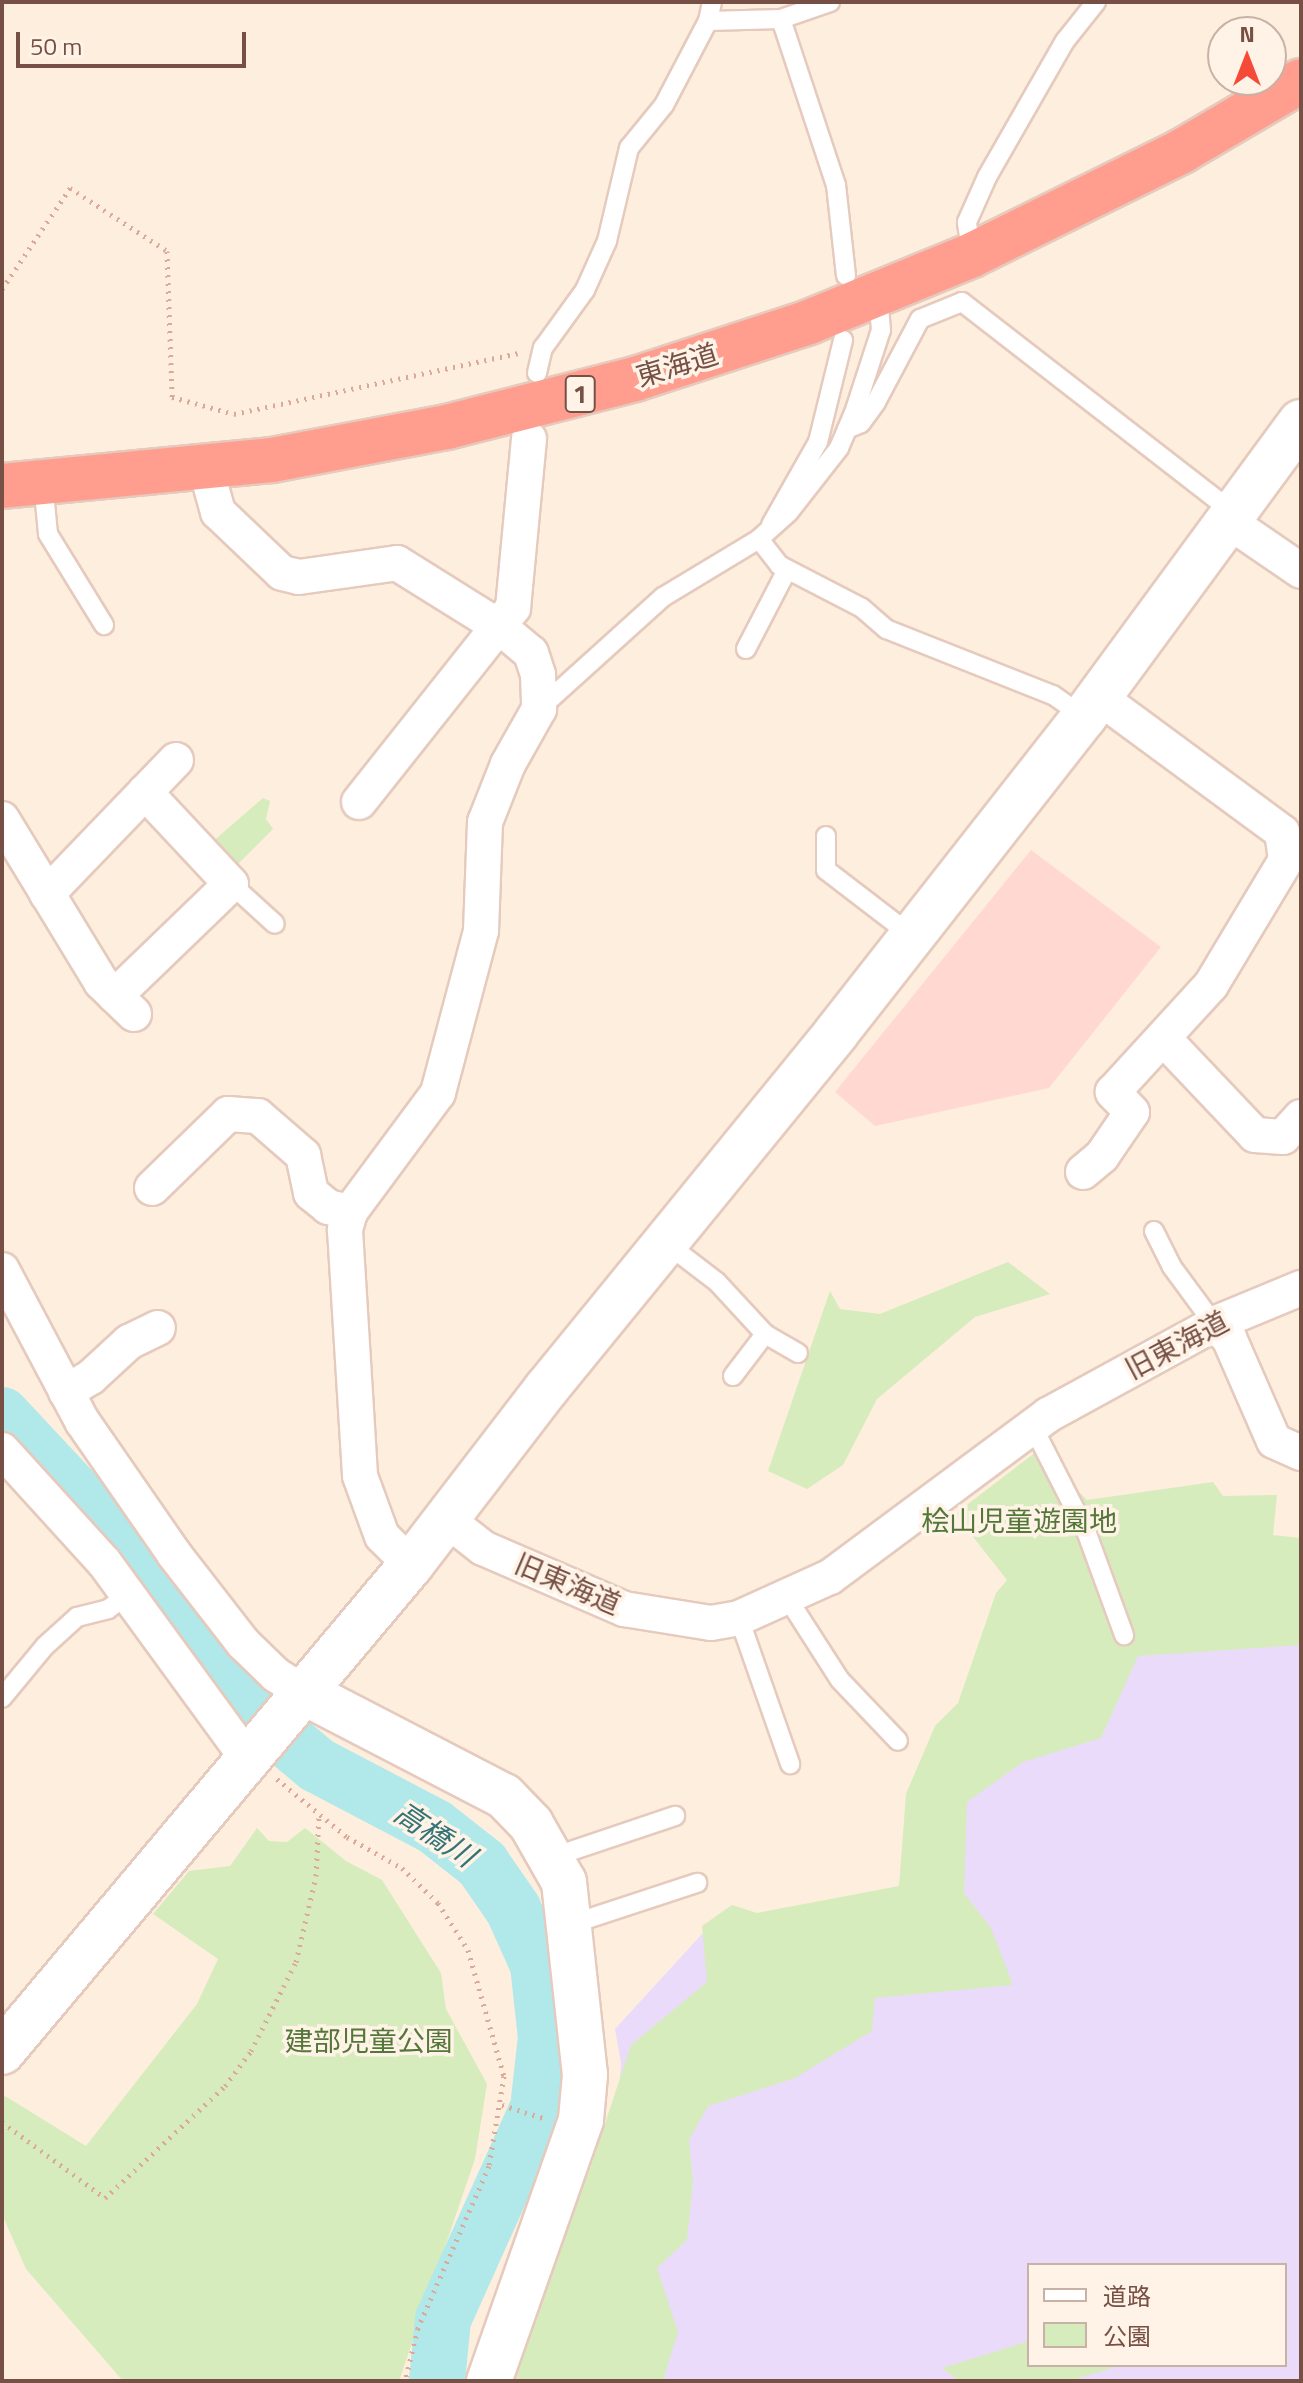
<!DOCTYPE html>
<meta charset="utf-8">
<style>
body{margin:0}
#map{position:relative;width:1303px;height:2383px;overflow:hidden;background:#feeede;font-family:"Titillium Web","Noto Sans JP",sans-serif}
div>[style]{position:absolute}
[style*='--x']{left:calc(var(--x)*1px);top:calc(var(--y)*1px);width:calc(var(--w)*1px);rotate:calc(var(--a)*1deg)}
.commercial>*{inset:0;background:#ffd9d1}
.education>*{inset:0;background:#ebdbfa}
.green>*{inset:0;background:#d6ecbc}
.river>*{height:56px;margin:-28px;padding:0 28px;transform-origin:28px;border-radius:28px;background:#b1e8e9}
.path>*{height:5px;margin-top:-2.5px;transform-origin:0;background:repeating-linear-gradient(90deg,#dba997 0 2px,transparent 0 8px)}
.roads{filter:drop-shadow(2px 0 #e5cabd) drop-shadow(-2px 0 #e5cabd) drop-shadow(0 2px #e5cabd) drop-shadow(0 -2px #e5cabd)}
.lane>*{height:18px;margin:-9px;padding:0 9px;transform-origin:9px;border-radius:9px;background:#fff}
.street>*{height:34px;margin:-17px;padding:0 17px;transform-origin:17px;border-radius:17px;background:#fff}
.secondary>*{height:44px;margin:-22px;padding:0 22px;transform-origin:22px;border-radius:22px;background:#fff}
.highway>*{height:44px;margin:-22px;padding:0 22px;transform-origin:22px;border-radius:22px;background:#ff9e8f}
span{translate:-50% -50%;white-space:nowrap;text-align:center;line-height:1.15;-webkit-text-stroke:7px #fff2e6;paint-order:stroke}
.shield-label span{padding:2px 6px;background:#fff2e6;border:2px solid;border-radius:6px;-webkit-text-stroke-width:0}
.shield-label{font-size:26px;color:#765044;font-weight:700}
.street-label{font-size:28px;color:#765044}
.park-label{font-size:28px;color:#537739}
.water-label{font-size:30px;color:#347476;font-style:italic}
.frame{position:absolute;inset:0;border:4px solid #765044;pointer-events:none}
.legend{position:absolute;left:1027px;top:2263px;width:260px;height:104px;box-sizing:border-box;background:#fff2e6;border:2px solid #c8b1a5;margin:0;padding:10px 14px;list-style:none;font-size:24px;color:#765044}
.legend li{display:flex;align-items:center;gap:16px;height:40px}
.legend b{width:40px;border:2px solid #c8b1a5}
.north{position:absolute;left:1207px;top:16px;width:80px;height:80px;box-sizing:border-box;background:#fff2e6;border:2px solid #c8b1a5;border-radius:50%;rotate:0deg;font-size:22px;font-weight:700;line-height:32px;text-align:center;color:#765044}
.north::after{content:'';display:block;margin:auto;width:28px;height:36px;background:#f44a37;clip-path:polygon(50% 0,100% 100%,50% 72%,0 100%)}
.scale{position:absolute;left:16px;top:32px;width:230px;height:36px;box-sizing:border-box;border:4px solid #765044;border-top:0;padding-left:10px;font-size:24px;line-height:28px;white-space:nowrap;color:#765044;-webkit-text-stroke:6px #fff2e6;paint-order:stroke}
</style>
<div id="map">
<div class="commercial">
<i style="clip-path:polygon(1031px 850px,1161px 947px,1049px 1088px,875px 1126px,835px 1092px)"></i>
</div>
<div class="education">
<i style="clip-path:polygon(evenodd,1301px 1562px,1301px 2381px,523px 2381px,618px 2121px,621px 2063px,615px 2029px,702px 1934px,911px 1905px,932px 1744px,1301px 1562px,1029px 2265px,1285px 2265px,1285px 2365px,1029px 2365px,1029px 2265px)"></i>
</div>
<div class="green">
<i style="clip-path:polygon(263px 798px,270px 801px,266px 819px,273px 829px,234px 868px,210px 844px)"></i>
<i style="clip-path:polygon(1008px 1262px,1050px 1294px,975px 1317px,877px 1399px,843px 1465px,807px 1489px,768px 1471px,830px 1291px,840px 1309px,880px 1314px)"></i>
<i style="clip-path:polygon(1036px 1452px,1057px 1494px,1073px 1486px,1087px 1500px,1213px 1482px,1223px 1496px,1277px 1495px,1273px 1535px,1301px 1538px,1301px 1645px,1138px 1656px,1101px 1738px,1023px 1762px,967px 1802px,964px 1893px,991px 1928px,1013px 1985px,875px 1998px,872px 2031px,795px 2078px,708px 2106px,689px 2140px,693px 2182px,687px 2240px,657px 2268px,678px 2332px,664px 2377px,671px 2381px,506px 2381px,508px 2349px,589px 2172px,631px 2045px,707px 1982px,702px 1926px,732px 1905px,757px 1913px,899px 1886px,906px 1794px,935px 1726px,958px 1703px,996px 1593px,1007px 1580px,955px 1514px)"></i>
<i style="clip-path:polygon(257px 1828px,269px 1841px,287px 1842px,305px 1828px,346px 1861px,382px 1880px,441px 1973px,446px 2009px,487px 2084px,475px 2159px,399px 2381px,123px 2381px,26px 2269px,2px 2214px,2px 2099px,5px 2096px,86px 2146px,197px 2004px,218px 1959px,153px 1914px,189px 1871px,230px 1866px)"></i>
<i style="clip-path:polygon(1029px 2341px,1029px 2365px,1122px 2365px,1068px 2381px,959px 2381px,942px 2368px)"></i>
</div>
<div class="river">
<i style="--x:2;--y:1415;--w:142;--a:47"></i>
<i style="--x:99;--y:1519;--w:227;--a:52.3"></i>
<i style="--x:238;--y:1699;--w:103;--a:39.9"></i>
<i style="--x:317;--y:1765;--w:133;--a:27.7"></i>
<i style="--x:435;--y:1827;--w:60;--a:38.2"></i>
<i style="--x:482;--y:1864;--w:55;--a:55.4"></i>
<i style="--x:513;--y:1909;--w:61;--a:65.9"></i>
<i style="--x:538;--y:1965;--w:72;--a:83.7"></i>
<i style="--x:546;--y:2037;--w:71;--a:96.4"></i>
<i style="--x:538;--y:2108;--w:231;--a:114.2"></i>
<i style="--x:443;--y:2319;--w:62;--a:95.5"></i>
</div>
<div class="path">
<i style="--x:2;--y:289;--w:122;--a:-56"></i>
<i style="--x:70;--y:188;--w:116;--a:33"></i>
<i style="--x:167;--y:251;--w:146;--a:88"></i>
<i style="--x:172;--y:397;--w:64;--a:15.3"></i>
<i style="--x:234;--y:414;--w:290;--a:-12.1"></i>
<i style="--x:277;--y:1779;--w:91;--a:39.6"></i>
<i style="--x:347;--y:1837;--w:63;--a:29.4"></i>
<i style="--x:402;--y:1868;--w:50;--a:44.2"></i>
<i style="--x:438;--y:1903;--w:56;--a:57.4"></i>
<i style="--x:468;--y:1950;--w:131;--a:74.1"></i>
<i style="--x:504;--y:2076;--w:91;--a:99.5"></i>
<i style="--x:489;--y:2166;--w:177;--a:113.7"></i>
<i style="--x:418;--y:2328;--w:55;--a:103.8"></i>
<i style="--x:502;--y:2105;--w:43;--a:17.6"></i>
<i style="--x:2;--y:2122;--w:128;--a:36.4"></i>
<i style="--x:105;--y:2198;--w:164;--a:-43"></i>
<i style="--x:225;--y:2086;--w:44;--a:-53.4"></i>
<i style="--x:251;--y:2051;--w:100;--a:-63.2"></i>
<i style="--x:296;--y:1962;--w:88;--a:-76.9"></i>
<i style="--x:316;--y:1876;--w:62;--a:-87.2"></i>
</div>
<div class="roads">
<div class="lane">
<i style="--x:781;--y:19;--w:175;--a:71.7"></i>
<i style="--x:836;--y:185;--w:91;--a:83.7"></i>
<i style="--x:708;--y:21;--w:73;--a:-1.6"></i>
<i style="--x:781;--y:19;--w:52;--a:-19.1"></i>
<i style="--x:972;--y:255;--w:33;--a:-99"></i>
<i style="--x:967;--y:222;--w:49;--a:-66"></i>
<i style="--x:987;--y:177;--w:157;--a:-60.2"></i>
<i style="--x:1065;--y:41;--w:50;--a:-51.5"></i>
<i style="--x:537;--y:373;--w:26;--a:-77"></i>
<i style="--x:543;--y:348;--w:72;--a:-54.1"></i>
<i style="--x:585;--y:290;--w:54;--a:-65.8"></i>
<i style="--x:607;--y:241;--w:96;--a:-76.7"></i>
<i style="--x:629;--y:148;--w:55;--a:-50.9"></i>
<i style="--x:664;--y:105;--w:95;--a:-62.4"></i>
<i style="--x:708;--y:21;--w:19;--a:-78"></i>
<i style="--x:847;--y:429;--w:15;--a:-23"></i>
<i style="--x:861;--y:423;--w:26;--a:-54"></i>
<i style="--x:876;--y:402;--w:94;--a:-62.1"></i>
<i style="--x:920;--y:319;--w:45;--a:-22"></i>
<i style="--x:962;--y:302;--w:344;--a:37.8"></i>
<i style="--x:43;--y:482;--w:52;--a:84.5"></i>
<i style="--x:48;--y:534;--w:107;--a:58.4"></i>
<i style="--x:771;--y:525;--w:95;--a:-60.5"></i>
<i style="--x:818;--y:442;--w:105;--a:-76.2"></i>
<i style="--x:759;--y:539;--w:33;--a:52"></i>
<i style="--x:779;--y:565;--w:93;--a:27.4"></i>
<i style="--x:862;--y:608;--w:32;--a:41"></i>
<i style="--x:886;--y:629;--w:180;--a:21.6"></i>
<i style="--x:1053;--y:695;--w:38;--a:35"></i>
<i style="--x:746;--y:649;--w:89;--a:-62.6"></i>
<i style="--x:539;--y:709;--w:167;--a:-42.1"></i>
<i style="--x:663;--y:597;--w:112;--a:-31.1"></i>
<i style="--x:759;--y:539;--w:40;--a:-42"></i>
<i style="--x:789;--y:512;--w:81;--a:-52"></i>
<i style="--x:839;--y:448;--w:38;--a:-67"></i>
<i style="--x:854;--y:413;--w:87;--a:-72"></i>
<i style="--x:881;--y:330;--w:35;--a:-95"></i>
<i style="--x:826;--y:836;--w:34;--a:90"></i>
<i style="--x:826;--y:870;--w:108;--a:37.5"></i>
<i style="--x:231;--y:884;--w:59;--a:42.3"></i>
<i style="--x:1154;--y:1231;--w:40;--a:63.4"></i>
<i style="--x:1172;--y:1267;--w:71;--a:53.6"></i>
<i style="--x:666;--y:1243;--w:64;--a:37.4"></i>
<i style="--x:717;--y:1282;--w:71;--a:47.3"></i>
<i style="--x:765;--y:1334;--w:38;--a:30"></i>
<i style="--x:733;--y:1376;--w:53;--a:-52.7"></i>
<i style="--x:1033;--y:1427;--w:117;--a:63"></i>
<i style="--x:1086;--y:1531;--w:111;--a:69.9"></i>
<i style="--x:788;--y:1599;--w:96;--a:57.3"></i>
<i style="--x:840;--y:1680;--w:84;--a:46.4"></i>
<i style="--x:739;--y:1618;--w:155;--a:70.7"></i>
<i style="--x:2;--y:1698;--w:67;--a:-50.4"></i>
<i style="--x:45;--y:1646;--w:43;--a:-42.2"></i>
<i style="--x:77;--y:1617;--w:32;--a:-14"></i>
<i style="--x:108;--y:1609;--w:24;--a:-35"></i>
<i style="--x:553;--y:1857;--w:129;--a:-18.6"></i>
<i style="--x:572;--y:1924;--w:132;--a:-18.2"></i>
</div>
<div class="street">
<i style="--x:206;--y:469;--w:45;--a:74.4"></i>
<i style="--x:218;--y:512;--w:88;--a:43.6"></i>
<i style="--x:282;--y:573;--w:17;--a:13"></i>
<i style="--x:299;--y:577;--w:99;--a:-8.1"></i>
<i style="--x:397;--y:563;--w:123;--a:32"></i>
<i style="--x:501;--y:628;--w:39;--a:40"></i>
<i style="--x:531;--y:653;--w:23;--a:72"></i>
<i style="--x:538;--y:675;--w:34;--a:88"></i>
<i style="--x:539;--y:709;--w:63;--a:119.4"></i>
<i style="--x:508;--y:764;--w:62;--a:111.6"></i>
<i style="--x:485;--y:822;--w:109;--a:92.1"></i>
<i style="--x:481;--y:931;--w:168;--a:104.9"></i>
<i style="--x:438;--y:1093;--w:148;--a:126.5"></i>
<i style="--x:350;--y:1212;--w:19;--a:106"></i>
<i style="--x:345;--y:1230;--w:246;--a:86.5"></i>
<i style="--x:360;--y:1476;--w:64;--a:69.9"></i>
<i style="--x:382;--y:1536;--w:41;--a:45"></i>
<i style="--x:1228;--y:521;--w:88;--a:34.4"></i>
<i style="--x:359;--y:802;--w:248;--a:-51.6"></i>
<i style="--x:513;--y:608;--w:170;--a:-84.6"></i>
<i style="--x:2;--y:819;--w:191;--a:58.7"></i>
<i style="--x:101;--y:982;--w:46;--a:44.1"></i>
<i style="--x:47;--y:894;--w:186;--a:-46.1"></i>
<i style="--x:115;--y:996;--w:161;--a:-44"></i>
<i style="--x:231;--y:884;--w:126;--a:-133.1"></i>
<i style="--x:1164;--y:1039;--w:132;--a:46.5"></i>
<i style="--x:1255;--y:1135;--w:28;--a:4"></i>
<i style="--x:1283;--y:1137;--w:27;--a:-48"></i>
<i style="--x:1083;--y:1172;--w:25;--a:-40"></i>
<i style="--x:1102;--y:1156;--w:53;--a:-55.7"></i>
<i style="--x:1132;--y:1112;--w:28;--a:-134"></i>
<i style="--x:1113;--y:1092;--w:145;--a:-47.5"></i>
<i style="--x:1211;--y:985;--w:146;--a:-59"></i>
<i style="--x:1286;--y:860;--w:28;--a:-98"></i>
<i style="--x:1282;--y:832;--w:227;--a:-143.6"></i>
<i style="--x:152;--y:1188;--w:106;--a:-44.2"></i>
<i style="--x:228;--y:1114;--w:30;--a:4"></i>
<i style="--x:258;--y:1116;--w:60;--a:40.9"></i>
<i style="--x:303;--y:1155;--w:39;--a:78"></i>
<i style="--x:311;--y:1193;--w:22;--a:39"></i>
<i style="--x:328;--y:1207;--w:23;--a:13"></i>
<i style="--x:2;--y:1270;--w:171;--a:62.1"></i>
<i style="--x:82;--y:1421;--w:162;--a:55.3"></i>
<i style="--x:174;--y:1554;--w:113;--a:52.2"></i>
<i style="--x:243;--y:1643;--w:46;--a:44.1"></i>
<i style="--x:276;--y:1675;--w:32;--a:32"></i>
<i style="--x:1214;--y:1324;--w:21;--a:43"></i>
<i style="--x:1229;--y:1338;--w:112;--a:66.4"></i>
<i style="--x:1274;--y:1441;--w:30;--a:24"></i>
<i style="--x:66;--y:1392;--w:29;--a:-31"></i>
<i style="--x:91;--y:1377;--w:52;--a:-42.6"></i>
<i style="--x:129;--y:1342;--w:32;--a:-26"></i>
<i style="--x:2;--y:1450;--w:151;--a:47.7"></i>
<i style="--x:104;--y:1562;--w:243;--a:53.9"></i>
<i style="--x:446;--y:1519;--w:47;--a:38.1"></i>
<i style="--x:483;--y:1548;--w:154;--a:23.4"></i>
<i style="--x:624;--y:1609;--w:88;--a:9.1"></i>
<i style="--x:711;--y:1623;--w:28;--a:-10"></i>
<i style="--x:739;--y:1618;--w:100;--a:-24.3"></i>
<i style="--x:830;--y:1577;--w:272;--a:-36.6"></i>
<i style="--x:1048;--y:1415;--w:189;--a:-28.7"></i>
<i style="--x:1214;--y:1324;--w:94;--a:-22.5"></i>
</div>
<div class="secondary">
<i style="--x:303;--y:1692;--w:226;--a:27.4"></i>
<i style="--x:504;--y:1796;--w:39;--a:46"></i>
<i style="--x:531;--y:1824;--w:67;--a:60.4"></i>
<i style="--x:564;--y:1882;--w:194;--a:83.8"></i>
<i style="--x:585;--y:2075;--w:45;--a:95.1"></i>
<i style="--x:581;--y:2120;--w:277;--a:109.4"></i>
<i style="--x:2;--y:2052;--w:636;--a:-49.98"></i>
<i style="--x:411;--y:1565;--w:222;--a:-52.5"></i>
<i style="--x:546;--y:1389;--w:459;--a:-50.8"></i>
<i style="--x:836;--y:1033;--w:402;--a:-51.9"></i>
<i style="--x:1084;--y:717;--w:366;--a:-53.7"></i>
</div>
<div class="highway">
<i style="--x:2;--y:486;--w:271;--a:-5.5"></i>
<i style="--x:272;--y:460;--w:178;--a:-10.7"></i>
<i style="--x:447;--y:427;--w:194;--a:-14.3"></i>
<i style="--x:635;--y:379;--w:183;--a:-18.1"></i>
<i style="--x:809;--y:322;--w:176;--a:-22.3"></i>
<i style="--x:972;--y:255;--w:234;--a:-26.3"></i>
<i style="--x:1182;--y:151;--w:138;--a:-30.5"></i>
</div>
</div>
<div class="shield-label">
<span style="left:580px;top:394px">1</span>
</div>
<div class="street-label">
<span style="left:677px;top:365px;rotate:-17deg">東海道</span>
<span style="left:1177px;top:1345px;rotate:-28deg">旧東海道</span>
<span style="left:568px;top:1584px;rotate:23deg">旧東海道</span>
</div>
<div class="park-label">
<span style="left:1019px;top:1521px">桧山児童遊園地</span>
<span style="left:369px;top:2041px">建部児童公園</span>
</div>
<div class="water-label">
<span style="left:435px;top:1834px;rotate:34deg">高橋川</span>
</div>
<div class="frame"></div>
<ul class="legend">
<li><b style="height:10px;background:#fff"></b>道路</li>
<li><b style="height:22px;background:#d6ecbc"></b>公園</li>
</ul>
<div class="north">N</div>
<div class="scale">50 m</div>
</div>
